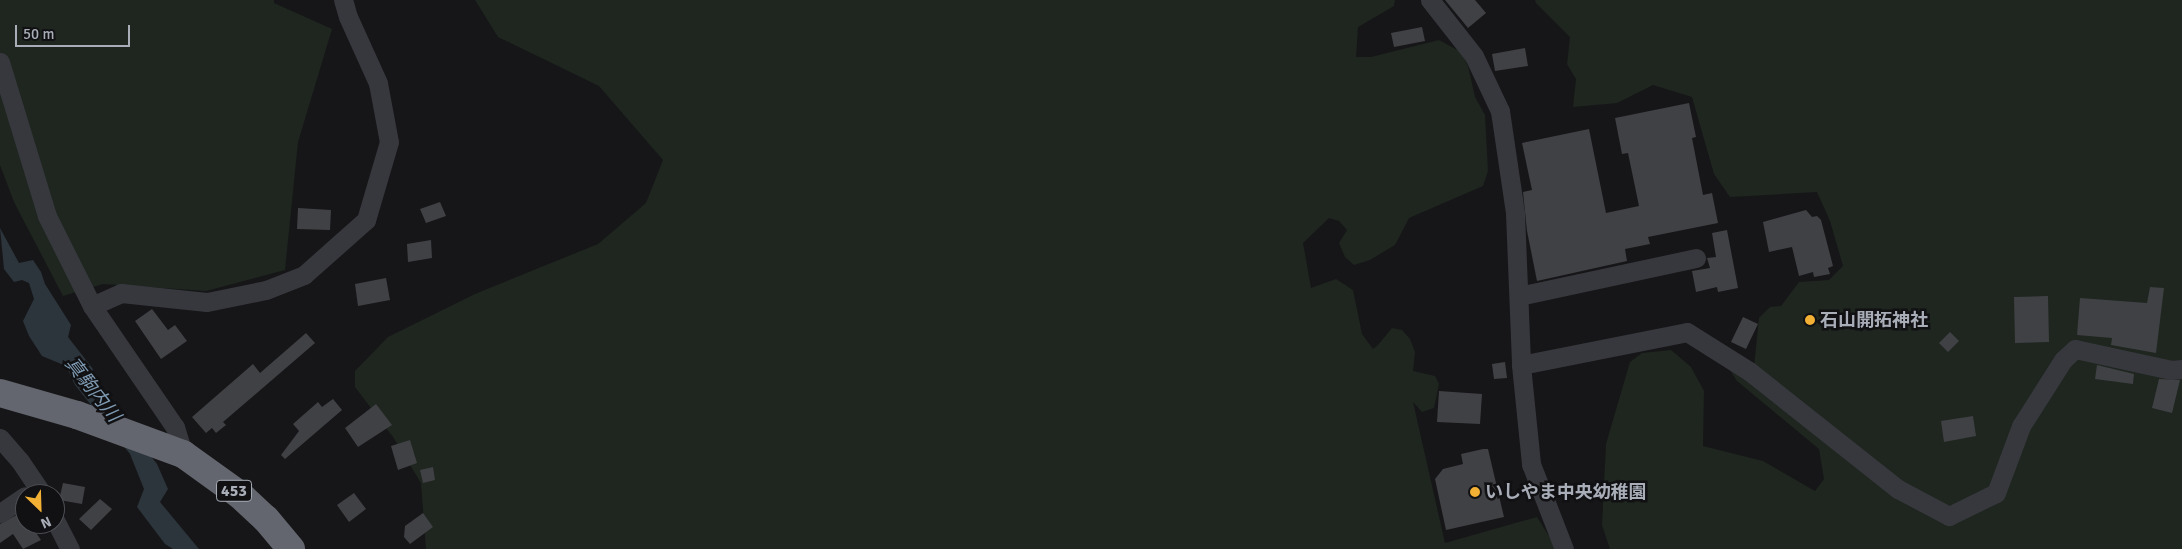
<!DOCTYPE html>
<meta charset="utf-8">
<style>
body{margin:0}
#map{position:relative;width:2182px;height:549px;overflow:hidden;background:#161618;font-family:Signika,"Noto Sans JP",sans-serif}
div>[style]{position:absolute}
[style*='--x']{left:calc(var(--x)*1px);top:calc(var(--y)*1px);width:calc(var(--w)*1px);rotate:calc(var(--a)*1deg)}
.green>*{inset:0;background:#1e261f}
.water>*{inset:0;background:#2c353c}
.building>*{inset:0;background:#404145}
.minor>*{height:19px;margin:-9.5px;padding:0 9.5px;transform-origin:9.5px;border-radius:9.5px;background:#37383d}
.highway>*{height:28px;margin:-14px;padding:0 14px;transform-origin:14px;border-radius:14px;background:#63666e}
.dots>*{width:14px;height:14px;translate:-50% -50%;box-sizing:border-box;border:2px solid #111113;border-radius:50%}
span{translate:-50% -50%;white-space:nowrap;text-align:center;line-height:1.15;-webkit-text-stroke:5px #111113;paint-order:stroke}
.shield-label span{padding:1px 4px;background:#111113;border:1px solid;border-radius:4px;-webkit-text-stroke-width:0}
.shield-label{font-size:16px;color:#a8adb8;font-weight:700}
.poi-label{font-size:18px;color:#a8adb8;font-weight:700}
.left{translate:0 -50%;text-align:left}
.water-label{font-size:19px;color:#7f9bb3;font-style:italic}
.north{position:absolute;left:15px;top:484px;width:50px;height:50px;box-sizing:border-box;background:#111113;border:1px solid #4d4f55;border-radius:50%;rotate:156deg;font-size:14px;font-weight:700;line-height:20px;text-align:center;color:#a8adb8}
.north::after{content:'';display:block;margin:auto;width:18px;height:22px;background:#f2b134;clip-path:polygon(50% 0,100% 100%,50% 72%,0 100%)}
.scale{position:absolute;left:15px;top:25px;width:115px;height:22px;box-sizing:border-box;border:2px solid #a8adb8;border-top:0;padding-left:6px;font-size:15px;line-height:18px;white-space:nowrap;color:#a8adb8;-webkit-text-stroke:4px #111113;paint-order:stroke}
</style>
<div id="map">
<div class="green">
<i style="clip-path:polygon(0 0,274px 0,274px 3px,332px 29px,298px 142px,285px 270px,206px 291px,103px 284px,63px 296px,14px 202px,0 165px)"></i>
<i style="clip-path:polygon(475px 0,1395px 0,1394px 6px,1358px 27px,1356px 57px,1371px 57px,1439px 40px,1461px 52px,1468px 66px,1475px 97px,1485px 115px,1488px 171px,1483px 186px,1409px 218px,1395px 245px,1370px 260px,1354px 265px,1345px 257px,1339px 243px,1347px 230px,1339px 221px,1329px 218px,1303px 243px,1311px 288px,1336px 279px,1353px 290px,1362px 334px,1373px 349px,1378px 345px,1392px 328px,1402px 330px,1410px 339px,1415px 352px,1413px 371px,1435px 376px,1439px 384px,1434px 408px,1422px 412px,1413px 402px,1445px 543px,1537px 517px,1557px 549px,426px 549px,421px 483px,393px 437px,355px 387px,355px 371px,388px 337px,475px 294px,598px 244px,646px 203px,663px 160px,599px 86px,498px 37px)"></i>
<i style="clip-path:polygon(1535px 0,2182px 0,2182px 549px,1610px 549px,1602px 525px,1606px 444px,1630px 362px,1642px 353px,1671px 350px,1691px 367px,1704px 391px,1703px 446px,1763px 461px,1815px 491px,1824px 479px,1819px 449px,1737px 381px,1727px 366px,1754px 367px,1759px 318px,1770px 307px,1781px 306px,1799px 282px,1829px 280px,1843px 266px,1830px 221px,1817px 192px,1730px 197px,1714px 174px,1692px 97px,1653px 85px,1617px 103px,1573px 107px,1576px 79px,1567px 64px,1570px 37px,1536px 3px)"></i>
</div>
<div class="water">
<i style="clip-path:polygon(0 228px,19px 263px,33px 260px,41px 272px,45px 284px,71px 325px,68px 337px,93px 369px,91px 379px,157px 464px,168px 489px,160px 502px,199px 549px,173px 549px,165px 544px,137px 507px,144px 489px,130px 454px,75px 385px,66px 366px,42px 356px,29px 336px,23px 321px,34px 299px,29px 283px,22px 280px,14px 282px,4px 269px)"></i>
</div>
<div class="building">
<i style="clip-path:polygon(1445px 0,1475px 0,1486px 13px,1468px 28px)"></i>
<i style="clip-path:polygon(1422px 27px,1425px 41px,1394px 47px,1391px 33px)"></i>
<i style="clip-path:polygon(1525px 48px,1528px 66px,1495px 71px,1492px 54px)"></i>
<i style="clip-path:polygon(1689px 103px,1696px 137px,1692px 138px,1703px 195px,1712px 193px,1718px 223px,1648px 237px,1650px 244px,1625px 249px,1627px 261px,1537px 281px,1527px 231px,1523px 192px,1532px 190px,1522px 143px,1589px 129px,1606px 213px,1639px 206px,1628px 153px,1622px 154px,1615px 118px)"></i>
<i style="clip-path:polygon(440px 202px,446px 216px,426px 223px,420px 209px)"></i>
<i style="clip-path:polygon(298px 208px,331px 210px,330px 230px,297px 229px)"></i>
<i style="clip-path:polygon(1806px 210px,1812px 217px,1817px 216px,1821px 220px,1833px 266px,1828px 268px,1830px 274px,1814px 277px,1813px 272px,1799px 276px,1792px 247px,1769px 252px,1763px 222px)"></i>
<i style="clip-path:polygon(1727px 230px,1738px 288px,1718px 292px,1717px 287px,1696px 292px,1692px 271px,1710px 268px,1707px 258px,1716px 257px,1712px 233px)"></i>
<i style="clip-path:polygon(431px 240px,432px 258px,408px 262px,407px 244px)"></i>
<i style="clip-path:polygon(386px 278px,390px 300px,358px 306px,355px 284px)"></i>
<i style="clip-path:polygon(2150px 287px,2164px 288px,2156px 353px,2111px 345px,2112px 338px,2077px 335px,2080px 298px,2147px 303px)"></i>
<i style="clip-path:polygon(2048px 296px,2049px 342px,2015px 343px,2014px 297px)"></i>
<i style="clip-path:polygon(152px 309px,168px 330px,175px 325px,187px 341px,161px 359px,135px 321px)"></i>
<i style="clip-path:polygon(1743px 317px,1758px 324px,1746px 349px,1731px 342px)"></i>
<i style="clip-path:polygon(1950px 332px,1959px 341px,1948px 352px,1939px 343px)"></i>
<i style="clip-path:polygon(306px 333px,315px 343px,223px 422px,226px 425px,216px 433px,212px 428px,206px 433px,192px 417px,253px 364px,260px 373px)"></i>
<i style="clip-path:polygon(1505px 362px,1507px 378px,1494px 379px,1492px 364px)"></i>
<i style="clip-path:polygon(2097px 365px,2134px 374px,2133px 384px,2095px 379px)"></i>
<i style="clip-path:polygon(2159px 379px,2180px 380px,2172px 413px,2152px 408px)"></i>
<i style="clip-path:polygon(1439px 391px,1482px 394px,1480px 424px,1437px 422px)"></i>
<i style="clip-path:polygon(333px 399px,342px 410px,285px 459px,281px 455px,299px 431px,293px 424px,318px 402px,322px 407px)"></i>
<i style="clip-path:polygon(376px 404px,392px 425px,358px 447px,345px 428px)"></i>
<i style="clip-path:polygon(1973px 416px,1976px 436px,1944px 442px,1941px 421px)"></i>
<i style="clip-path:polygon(410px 440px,417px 463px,398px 470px,391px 446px)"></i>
<i style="clip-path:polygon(1483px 449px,1488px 449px,1504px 517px,1446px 530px,1435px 479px,1443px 469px,1463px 464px,1461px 454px)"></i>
<i style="clip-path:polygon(433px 467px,435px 480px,423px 483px,420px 470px)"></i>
<i style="clip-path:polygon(63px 483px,85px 487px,82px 504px,59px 500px)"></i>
<i style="clip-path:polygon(354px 493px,366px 509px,349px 522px,337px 505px)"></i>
<i style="clip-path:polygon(100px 499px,112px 509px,91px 530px,79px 519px)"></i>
<i style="clip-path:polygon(22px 512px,25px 516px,25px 524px,30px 524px,41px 540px,23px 549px,13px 534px,0 543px,0 524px)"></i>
<i style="clip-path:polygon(423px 513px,433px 527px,410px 544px,404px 537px,405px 526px)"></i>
</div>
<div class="minor">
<i style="--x:1430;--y:0;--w:71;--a:51.8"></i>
<i style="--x:1474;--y:56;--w:61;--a:64.7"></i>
<i style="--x:1500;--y:111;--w:103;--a:81.6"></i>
<i style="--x:1515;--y:213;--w:152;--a:87.7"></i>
<i style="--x:1521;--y:365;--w:100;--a:84.2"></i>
<i style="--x:1531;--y:464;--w:91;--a:68.8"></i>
<i style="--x:0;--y:62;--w:161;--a:73"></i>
<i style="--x:47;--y:216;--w:101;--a:63.4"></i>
<i style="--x:92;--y:306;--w:147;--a:55.6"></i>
<i style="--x:175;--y:427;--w:28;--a:73"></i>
<i style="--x:1519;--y:296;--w:181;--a:-12.1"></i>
<i style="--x:92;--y:306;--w:32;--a:-24"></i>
<i style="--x:121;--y:293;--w:86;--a:6"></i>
<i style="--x:207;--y:302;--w:60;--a:-11.5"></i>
<i style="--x:266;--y:290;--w:41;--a:-21.5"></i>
<i style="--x:304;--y:275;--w:83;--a:-41.6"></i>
<i style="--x:366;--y:220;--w:81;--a:-73.6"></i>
<i style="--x:389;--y:142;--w:60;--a:-100.6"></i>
<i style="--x:378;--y:83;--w:72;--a:-114.4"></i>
<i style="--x:348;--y:17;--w:18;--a:-106"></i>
<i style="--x:1521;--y:365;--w:169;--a:-11.2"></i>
<i style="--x:1687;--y:332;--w:73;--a:32.2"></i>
<i style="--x:1749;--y:371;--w:190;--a:38.4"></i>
<i style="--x:1898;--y:489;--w:58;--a:27.9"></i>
<i style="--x:1949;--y:516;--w:52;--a:-26.1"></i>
<i style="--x:1996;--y:493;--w:72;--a:-69.5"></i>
<i style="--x:2021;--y:426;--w:78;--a:-57.5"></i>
<i style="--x:2063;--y:360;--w:16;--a:-43"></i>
<i style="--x:2075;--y:349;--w:98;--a:12.3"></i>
<i style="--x:2171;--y:370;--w:11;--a:-5"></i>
<i style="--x:0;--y:438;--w:30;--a:49"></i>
<i style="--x:20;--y:461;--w:40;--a:56"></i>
<i style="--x:0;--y:513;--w:30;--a:-34"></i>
<i style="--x:55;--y:520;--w:33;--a:63"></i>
</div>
<div class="highway">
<i style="--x:0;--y:393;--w:80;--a:15.9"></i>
<i style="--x:77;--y:415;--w:113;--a:20.2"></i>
<i style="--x:183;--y:454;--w:70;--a:35.7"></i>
<i style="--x:240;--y:495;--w:35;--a:43"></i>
<i style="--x:266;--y:519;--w:39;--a:50"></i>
</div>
<div class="dots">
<i style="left:1810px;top:320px;background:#f2b134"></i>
<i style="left:1475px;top:492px;background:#f2b134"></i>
</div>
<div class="shield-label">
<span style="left:234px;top:491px">453</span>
</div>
<div class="poi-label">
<span class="left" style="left:1820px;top:320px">石山開拓神社</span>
<span class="left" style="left:1485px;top:492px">いしやま中央幼稚園</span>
</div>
<div class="water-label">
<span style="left:92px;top:390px;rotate:52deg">真駒内川</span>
</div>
<div class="north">N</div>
<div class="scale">50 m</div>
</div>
